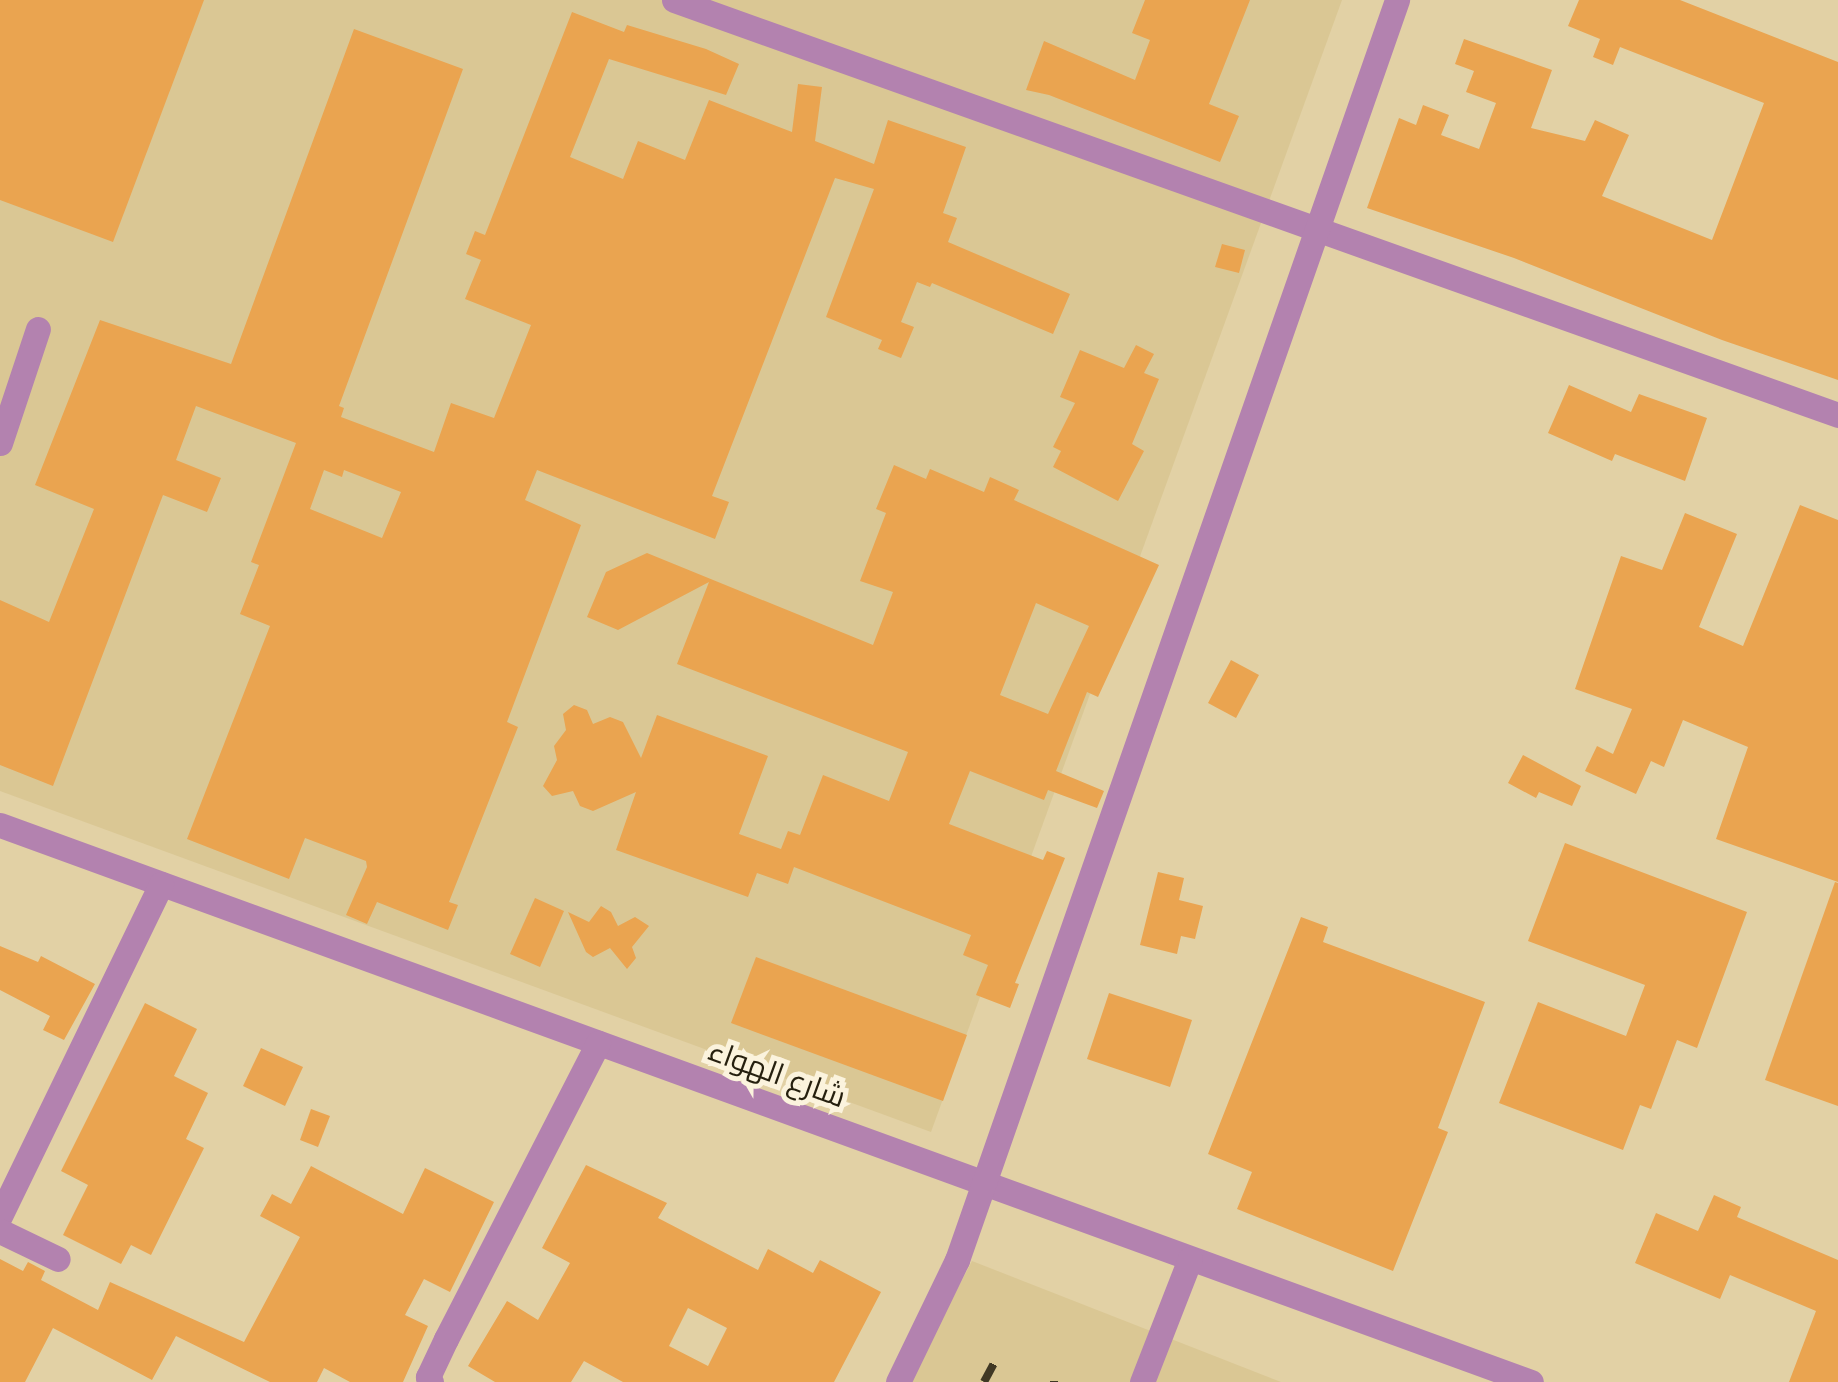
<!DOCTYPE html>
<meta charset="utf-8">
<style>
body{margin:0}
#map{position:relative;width:1838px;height:1382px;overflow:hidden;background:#e2d1a5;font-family:"Space Grotesk",Cairo,sans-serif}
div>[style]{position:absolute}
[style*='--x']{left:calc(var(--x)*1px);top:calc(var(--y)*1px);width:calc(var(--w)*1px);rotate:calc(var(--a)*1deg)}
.built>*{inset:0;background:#dac794}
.building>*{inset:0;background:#eaa450}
.minor>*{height:25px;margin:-12.5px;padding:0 12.5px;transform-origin:12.5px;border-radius:12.5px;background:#b382af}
.rail>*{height:8px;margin-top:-4px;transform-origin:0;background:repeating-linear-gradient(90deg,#403824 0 20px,transparent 0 30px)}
span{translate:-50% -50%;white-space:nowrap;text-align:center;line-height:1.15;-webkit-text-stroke:10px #fbf3dd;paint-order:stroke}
.street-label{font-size:30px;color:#251f0e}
</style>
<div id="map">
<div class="built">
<i style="clip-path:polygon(0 0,1342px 0,931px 1132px,0 791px)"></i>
<i style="clip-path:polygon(972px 1261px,1281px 1382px,909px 1382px)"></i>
</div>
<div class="building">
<i style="clip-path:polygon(0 0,204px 0,113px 242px,0 200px)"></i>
<i style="clip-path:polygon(1145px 0,1250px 0,1209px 104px,1239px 116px,1220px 162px,1049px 95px,1026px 90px,1044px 41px,1135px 80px,1150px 40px,1132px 33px)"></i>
<i style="clip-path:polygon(1579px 0,1680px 0,1838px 62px,1838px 380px,1722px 340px,1514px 258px,1367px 208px,1399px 118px,1416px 125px,1423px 105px,1449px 115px,1441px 135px,1479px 149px,1496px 103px,1466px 92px,1474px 71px,1455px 64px,1464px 39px,1552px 70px,1531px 128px,1585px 141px,1595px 120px,1629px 135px,1602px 196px,1712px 240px,1764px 103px,1620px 47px,1613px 65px,1593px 57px,1600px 39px,1568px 26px)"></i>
<i style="clip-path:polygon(evenodd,572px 12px,624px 32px,627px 25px,706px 49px,739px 64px,726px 95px,609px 59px,570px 157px,623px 179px,638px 141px,685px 160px,709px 100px,792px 132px,798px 84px,822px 87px,815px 141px,874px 164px,888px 120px,966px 147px,943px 213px,957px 218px,948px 242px,1070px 294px,1053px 334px,932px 283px,930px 287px,917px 282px,901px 322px,914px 327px,901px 358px,878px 349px,882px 340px,826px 317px,874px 189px,835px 178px,712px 496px,729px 502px,715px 539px,537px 470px,525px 500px,581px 525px,507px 722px,518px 727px,449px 902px,458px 905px,448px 930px,377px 902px,367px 924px,346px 915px,367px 867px,366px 861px,305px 838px,289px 879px,187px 839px,270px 626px,240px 614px,259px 565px,251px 562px,296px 443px,196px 406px,176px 460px,221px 478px,207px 512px,163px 495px,53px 786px,0 765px,0 600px,49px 622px,94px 509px,35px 485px,100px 320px,231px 364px,354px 29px,463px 69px,339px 406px,344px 408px,341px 417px,434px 452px,451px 403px,494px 418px,531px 325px,465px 299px,481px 260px,466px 254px,475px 231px,485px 235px,572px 12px,324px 470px,342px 477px,344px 470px,401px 492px,382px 538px,310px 509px,324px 470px)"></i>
<i style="clip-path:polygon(1222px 244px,1245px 250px,1239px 273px,1215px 267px)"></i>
<i style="clip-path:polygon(1136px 345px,1154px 354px,1144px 373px,1159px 379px,1132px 444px,1144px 451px,1118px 501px,1053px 467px,1061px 451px,1053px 447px,1075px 403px,1060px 397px,1080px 350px,1124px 368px)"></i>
<i style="clip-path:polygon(1569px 385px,1631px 412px,1639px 394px,1707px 418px,1685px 481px,1615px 454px,1612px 461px,1548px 433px)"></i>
<i style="clip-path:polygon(evenodd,894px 465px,926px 479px,930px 469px,984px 492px,990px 477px,1019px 490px,1014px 500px,1159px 565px,1098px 697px,1087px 692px,1056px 771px,1104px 791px,1097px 808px,1048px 790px,1044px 800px,970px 771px,949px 824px,1043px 860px,1047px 851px,1065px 858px,1015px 983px,1019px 984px,1010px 1008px,976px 995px,988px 965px,963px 955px,971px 935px,794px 867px,788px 884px,757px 873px,748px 897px,616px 850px,636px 792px,593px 811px,580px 806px,573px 791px,552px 796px,543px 786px,557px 760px,554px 746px,566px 730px,563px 714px,574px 705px,587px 710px,593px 724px,610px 717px,623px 722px,641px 758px,657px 715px,768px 756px,739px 834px,781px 849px,788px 831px,800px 835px,823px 775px,889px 801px,908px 752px,677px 664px,709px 582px,618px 630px,587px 617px,606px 572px,647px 553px,873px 645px,893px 592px,860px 581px,886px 513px,876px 509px,894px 465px,1036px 603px,1089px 626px,1048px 714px,1000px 695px,1036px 603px)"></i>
<i style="clip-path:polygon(1800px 505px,1838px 520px,1838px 882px,1716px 839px,1748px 747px,1683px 720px,1664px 767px,1651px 761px,1636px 794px,1585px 771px,1597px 746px,1613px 754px,1632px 709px,1575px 689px,1621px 556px,1662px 570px,1685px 513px,1737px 534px,1699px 627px,1743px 646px)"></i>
<i style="clip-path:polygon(1231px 660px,1259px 675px,1236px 718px,1208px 703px)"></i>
<i style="clip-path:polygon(1523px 755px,1581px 786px,1572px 806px,1539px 792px,1536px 798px,1508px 783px)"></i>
<i style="clip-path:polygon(1565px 843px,1747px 912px,1697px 1048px,1677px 1040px,1651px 1109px,1640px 1105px,1623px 1150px,1499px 1103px,1538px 1002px,1626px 1036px,1645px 985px,1528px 941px)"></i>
<i style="clip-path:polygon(1158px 872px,1184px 878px,1179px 900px,1203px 906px,1195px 939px,1181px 936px,1177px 954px,1140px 945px)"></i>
<i style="clip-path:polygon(1835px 882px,1838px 883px,1838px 1106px,1765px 1080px)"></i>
<i style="clip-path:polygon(535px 898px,564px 911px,540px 967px,510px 954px)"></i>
<i style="clip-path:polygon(601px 906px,611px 912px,618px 926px,635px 917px,649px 926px,632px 947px,636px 958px,627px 969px,610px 948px,593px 957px,586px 952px,568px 912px,589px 922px)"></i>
<i style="clip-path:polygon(1301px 917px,1328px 927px,1323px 942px,1485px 1002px,1438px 1128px,1448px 1132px,1393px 1271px,1237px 1209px,1252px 1172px,1208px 1154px)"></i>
<i style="clip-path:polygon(0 946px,38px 962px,41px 956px,95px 984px,64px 1040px,43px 1030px,50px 1016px,0 990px)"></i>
<i style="clip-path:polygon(756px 957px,967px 1035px,943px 1101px,731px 1023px)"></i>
<i style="clip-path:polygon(1109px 993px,1192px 1020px,1170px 1087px,1087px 1059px)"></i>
<i style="clip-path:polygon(145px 1003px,197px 1029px,174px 1076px,208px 1093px,186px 1139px,204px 1148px,151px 1255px,131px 1245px,121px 1264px,63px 1235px,88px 1185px,61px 1171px)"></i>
<i style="clip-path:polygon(261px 1048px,303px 1067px,285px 1106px,243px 1086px)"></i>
<i style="clip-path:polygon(311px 1109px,330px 1116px,318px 1147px,300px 1140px)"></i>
<i style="clip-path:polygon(evenodd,586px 1165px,667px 1203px,658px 1218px,758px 1270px,768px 1249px,813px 1273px,820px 1260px,881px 1292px,834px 1382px,623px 1382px,584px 1361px,571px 1382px,495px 1382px,468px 1366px,507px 1301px,538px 1320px,570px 1263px,542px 1248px,586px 1165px,688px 1308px,727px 1328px,708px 1366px,669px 1346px,688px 1308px)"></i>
<i style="clip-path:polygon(311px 1166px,403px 1214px,425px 1168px,494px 1202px,450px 1292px,424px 1279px,405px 1315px,428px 1326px,403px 1382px,350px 1382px,324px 1368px,317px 1382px,270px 1382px,176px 1336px,152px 1380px,53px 1328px,25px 1382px,0 1382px,0 1259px,23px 1271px,28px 1262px,45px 1271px,41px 1280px,98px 1310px,110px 1282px,244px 1342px,300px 1237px,260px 1216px,272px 1194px,291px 1204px)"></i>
<i style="clip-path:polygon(1714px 1195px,1741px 1207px,1737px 1217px,1838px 1260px,1838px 1382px,1789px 1382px,1816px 1311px,1730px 1275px,1720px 1299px,1635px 1263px,1656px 1213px,1698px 1231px)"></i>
</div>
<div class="minor">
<i style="--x:674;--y:0;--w:1236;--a:19.62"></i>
<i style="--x:0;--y:443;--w:120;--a:-71.6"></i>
<i style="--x:0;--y:825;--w:1629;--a:19.99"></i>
<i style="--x:0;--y:1216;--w:369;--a:-64.1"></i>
<i style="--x:0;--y:1231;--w:64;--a:25.8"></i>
<i style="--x:431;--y:1382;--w:6;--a:-121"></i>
<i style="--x:428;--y:1377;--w:42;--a:-64.7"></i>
<i style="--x:446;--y:1339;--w:333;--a:-62.8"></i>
<i style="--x:898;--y:1382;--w:136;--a:-64.2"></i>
<i style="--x:957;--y:1260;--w:1335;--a:-70.75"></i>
<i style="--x:1142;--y:1382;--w:132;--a:-68.7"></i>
</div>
<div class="rail">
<i style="--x:984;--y:1382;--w:24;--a:-62"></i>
<i style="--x:1054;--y:1382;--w:1;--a:-90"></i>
</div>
<div class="street-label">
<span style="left:777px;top:1074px;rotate:20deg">شارع الهواء</span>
</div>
</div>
